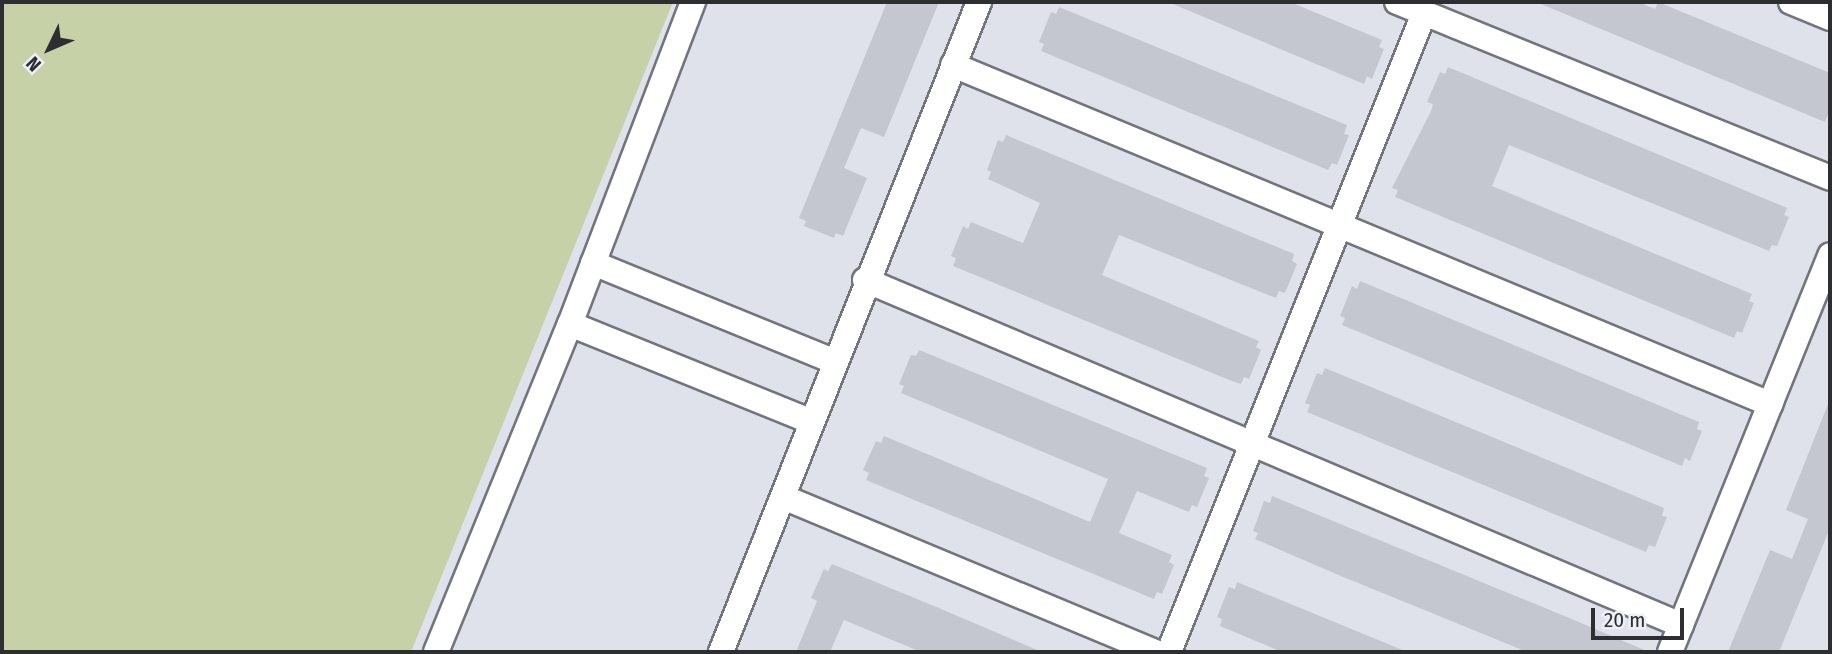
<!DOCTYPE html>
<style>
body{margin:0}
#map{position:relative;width:1832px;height:654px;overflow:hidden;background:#dfe2eb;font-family:"Fira Sans Condensed",sans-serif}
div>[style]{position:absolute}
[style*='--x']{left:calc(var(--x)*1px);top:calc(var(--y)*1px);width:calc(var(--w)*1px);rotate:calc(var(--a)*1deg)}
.green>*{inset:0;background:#c6d1a7}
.building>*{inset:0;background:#c4c7d0}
.roads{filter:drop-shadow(2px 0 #72757c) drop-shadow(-2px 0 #72757c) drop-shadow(0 2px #72757c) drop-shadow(0 -2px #72757c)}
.street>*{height:24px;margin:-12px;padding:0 12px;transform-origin:12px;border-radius:12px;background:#fff}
span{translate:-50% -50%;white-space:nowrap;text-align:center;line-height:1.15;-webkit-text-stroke:6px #eceff8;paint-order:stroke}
.frame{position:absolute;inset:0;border:4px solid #2d2e31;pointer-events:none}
.north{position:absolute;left:14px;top:14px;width:70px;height:70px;-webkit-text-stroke:5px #eceff8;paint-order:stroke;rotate:226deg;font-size:19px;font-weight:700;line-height:28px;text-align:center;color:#2d2e31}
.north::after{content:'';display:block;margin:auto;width:24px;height:32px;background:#2d2e31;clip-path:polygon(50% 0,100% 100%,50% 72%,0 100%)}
.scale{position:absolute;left:1591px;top:608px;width:93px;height:32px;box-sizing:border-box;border:4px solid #2d2e31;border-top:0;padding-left:9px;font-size:21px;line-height:24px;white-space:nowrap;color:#2d2e31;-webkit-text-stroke:5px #eceff8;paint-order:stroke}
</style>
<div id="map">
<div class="green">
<i style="clip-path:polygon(2px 2px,673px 2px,411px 652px,2px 652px)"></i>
</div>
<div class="building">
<i style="clip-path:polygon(887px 2px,939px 2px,884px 137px,861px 128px,844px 168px,867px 178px,843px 236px,836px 233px,834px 238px,804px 226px,806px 221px,799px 218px)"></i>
<i style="clip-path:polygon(1168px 2px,1290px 2px,1382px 40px,1379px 47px,1384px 49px,1372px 79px,1367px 76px,1364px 84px)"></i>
<i style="clip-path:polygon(1536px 2px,1638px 2px,1655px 9px,1658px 2px,1830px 73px,1830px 109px,1825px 122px)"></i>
<i style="clip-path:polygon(1059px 7px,1347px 125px,1344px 134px,1349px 135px,1337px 165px,1332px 163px,1328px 170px,1041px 51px,1044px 44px,1039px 42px,1051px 12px,1056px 14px)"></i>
<i style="clip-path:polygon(1448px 67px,1787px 208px,1784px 215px,1789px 217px,1777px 246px,1772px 245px,1769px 251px,1509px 145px,1492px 186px,1752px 294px,1749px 301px,1754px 303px,1742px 333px,1737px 331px,1734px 338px,1395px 197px,1398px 190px,1392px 188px,1431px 111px,1433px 104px,1427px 102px,1440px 72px,1445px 74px)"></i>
<i style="clip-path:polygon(1006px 135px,1294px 254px,1292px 261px,1297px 264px,1285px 293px,1279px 291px,1276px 298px,1119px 235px,1102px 275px,1259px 341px,1256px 347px,1261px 350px,1249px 379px,1244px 377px,1241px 384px,1229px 380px,953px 266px,956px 258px,951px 256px,963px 226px,968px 229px,971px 222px,1023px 243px,1040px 203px,988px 179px,991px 172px,987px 170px,998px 140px,1003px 142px)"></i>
<i style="clip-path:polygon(1360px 281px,1699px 422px,1697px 429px,1702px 431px,1690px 461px,1685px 458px,1682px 466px,1342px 325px,1345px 318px,1340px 316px,1352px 286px,1357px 289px)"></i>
<i style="clip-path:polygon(919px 350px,1207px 468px,1204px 476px,1209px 478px,1197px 507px,1192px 505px,1189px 512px,1137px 491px,1119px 533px,1172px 555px,1169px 562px,1174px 565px,1162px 594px,1157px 592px,1154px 599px,866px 480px,869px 473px,863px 470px,876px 441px,881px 443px,884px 436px,1090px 522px,1108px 479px,901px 393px,904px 386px,899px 384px,911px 355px,916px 356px)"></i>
<i style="clip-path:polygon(1325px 368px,1664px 508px,1662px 516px,1667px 517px,1655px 547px,1649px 545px,1646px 552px,1307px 412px,1310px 405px,1305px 403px,1317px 373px,1322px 375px)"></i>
<i style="clip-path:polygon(1828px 404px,1830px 528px,1779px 652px,1728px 652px,1770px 550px,1792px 559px,1808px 519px,1786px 510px)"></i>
<i style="clip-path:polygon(1272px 496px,1567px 617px,1649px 652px,1527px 652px,1336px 574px,1255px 539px,1258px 533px,1253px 531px,1264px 501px,1270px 503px)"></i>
<i style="clip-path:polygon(832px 564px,934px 606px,1042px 652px,921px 652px,844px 620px,830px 652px,796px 652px,817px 601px,811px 598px,824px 569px,828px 571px)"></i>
<i style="clip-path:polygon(1237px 582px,1405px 651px,1405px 652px,1282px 652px,1220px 626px,1222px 619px,1217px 617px,1229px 587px,1235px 589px)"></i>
</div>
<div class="roads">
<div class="street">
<i style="--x:1397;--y:2;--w:467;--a:22.1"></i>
<i style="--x:1791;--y:2;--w:42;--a:22.3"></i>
<i style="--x:953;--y:65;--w:885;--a:22.54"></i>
<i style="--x:593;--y:263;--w:261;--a:22.2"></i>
<i style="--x:865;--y:280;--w:886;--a:22.92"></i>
<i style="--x:570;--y:324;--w:259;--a:22"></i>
<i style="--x:783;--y:497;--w:404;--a:22.6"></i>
<i style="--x:436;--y:652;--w:354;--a:-67.8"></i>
<i style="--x:570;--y:324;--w:345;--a:-69.1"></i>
<i style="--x:721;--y:652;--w:699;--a:-68.35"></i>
<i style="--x:1169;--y:652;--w:688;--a:-68.24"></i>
<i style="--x:1670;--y:652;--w:428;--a:-68"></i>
</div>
</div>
<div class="frame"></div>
<div class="north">N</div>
<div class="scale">20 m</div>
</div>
